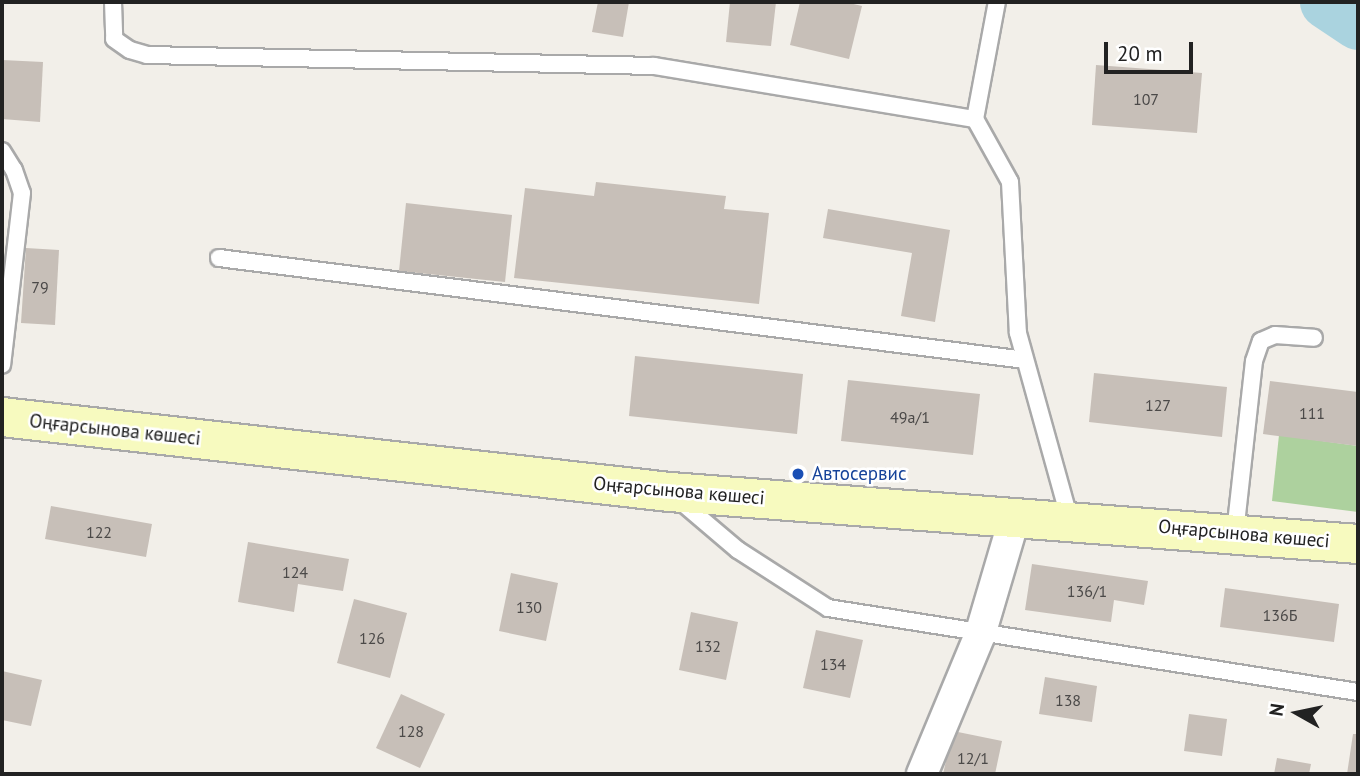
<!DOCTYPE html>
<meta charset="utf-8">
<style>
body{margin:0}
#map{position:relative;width:1360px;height:776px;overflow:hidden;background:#f2efe9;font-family:"PT Sans",sans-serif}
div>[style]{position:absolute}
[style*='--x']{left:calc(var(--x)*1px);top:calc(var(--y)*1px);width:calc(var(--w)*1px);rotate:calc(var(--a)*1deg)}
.forest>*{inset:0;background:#add19e}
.river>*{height:54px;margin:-27px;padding:0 27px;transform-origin:27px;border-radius:27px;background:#aad3df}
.building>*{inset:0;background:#c7bfb8}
.roads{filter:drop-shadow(2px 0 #a9a9a9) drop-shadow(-2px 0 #a9a9a9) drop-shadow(0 2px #a9a9a9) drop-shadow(0 -2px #a9a9a9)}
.lane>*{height:16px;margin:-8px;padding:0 8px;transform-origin:8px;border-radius:8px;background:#fff}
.street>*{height:30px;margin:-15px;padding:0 15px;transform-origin:15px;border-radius:15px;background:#fff}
.secondary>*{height:38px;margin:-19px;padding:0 19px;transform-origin:19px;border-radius:19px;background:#f7fabf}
.dots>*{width:19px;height:19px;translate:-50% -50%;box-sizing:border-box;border:4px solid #fff;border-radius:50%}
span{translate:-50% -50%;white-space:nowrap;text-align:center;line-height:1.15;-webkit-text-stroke:5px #fff;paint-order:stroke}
.number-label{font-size:16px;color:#4b4948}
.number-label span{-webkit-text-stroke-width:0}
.street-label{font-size:19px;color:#222}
.transit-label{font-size:19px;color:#164399}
.left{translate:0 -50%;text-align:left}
.frame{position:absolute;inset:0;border:4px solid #222;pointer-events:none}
.north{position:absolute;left:1262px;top:678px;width:70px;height:70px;-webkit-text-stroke:5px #fff;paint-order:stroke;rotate:279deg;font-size:19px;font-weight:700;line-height:28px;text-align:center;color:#222}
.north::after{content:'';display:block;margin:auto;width:24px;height:32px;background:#222;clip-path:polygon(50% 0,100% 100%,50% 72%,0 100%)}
.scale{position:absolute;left:1104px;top:42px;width:89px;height:32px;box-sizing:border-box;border:4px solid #222;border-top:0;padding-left:9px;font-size:21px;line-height:24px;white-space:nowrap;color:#222;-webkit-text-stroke:5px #fff;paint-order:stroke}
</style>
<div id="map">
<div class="forest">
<i style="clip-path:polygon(1279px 435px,1358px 446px,1358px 512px,1272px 501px)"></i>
</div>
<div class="river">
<i style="--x:1327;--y:2;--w:37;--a:34"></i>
</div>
<div class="building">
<i style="clip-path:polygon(598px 2px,629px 2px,623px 37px,592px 32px)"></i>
<i style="clip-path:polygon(730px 2px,776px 2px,771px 46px,726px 42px)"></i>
<i style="clip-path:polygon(800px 2px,845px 2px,862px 6px,849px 59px,790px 45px)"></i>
<i style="clip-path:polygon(2px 60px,43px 62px,40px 122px,2px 119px)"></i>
<i style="clip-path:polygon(1096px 65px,1202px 73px,1197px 133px,1092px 125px)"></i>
<i style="clip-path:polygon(596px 182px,726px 196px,724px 209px,769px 213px,759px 304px,514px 278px,525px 188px,594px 196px)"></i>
<i style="clip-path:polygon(406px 203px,512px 215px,505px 282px,399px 271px)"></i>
<i style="clip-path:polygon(828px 209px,950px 230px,935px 322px,901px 316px,912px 253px,823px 238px)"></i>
<i style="clip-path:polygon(26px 248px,59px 250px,55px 325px,21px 323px)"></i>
<i style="clip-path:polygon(635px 356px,803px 374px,797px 434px,629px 416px)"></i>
<i style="clip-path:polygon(1094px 373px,1227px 387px,1222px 437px,1089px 422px)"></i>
<i style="clip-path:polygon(848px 380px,980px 394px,973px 455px,841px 441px)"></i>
<i style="clip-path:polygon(1270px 381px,1358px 392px,1358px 446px,1263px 434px)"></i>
<i style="clip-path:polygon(51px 506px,152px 524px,146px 557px,45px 539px)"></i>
<i style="clip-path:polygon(248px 542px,349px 559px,343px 591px,298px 584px,294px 612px,238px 602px)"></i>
<i style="clip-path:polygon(1032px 564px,1148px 581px,1144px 605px,1114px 600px,1111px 622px,1025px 610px)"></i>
<i style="clip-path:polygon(511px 573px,558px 583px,546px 641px,499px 631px)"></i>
<i style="clip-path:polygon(1225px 588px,1339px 604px,1334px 642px,1220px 627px)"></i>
<i style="clip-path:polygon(354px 599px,407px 613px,390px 678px,337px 663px)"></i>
<i style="clip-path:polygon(691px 612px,738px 622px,726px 680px,679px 670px)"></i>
<i style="clip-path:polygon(816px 630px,863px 640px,850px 698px,803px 688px)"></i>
<i style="clip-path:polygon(2px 671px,42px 680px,31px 726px,2px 720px)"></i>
<i style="clip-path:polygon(1045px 677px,1097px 686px,1092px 722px,1039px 714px)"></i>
<i style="clip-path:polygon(401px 694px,445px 714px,420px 768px,376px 748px)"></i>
<i style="clip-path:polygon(1189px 714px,1227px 719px,1222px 756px,1184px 751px)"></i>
<i style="clip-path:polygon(953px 731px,1002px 741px,995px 774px,943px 774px)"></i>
<i style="clip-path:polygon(1353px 734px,1358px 734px,1358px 774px,1347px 774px)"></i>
<i style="clip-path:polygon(1277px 758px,1311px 764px,1309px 774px,1274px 774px)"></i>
</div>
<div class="roads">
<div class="lane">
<i style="--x:113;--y:2;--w:37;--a:88"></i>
<i style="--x:114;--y:39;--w:19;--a:35"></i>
<i style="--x:130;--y:50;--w:18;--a:16"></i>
<i style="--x:147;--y:55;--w:507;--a:1.24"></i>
<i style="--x:654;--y:66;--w:325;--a:9.4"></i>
<i style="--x:975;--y:119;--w:72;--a:60.9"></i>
<i style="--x:1010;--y:182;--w:151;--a:87"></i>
<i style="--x:1018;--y:333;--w:194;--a:74.5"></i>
<i style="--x:975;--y:119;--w:119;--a:-79.4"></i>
<i style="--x:2;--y:151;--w:22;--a:58"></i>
<i style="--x:14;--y:170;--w:24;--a:71"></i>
<i style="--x:22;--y:193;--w:173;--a:96.6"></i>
<i style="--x:219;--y:258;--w:812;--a:7.21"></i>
<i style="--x:679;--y:500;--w:77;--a:40.3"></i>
<i style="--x:738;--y:550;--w:107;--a:32.8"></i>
<i style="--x:828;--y:608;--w:537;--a:9.01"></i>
<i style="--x:1235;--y:533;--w:173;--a:-83.7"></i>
<i style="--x:1254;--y:361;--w:21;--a:-71"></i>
<i style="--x:1261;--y:341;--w:15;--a:-23"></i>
<i style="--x:1275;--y:335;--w:39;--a:4"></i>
</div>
<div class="street">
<i style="--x:922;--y:774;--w:151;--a:-67.4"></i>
<i style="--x:980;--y:635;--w:124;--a:-73.6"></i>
</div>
<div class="secondary">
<i style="--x:2;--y:417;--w:672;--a:6.41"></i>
<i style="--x:670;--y:492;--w:690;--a:4.32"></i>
</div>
</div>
<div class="dots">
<i style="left:798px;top:474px;background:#1a4fb4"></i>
</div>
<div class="number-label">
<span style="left:1146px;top:99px">107</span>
<span style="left:40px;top:287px">79</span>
<span style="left:1158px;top:405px">127</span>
<span style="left:1312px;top:413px">111</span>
<span style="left:910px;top:417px">49а/1</span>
<span style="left:99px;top:532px">122</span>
<span style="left:295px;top:572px">124</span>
<span style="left:1087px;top:591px">136/1</span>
<span style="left:529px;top:607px">130</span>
<span style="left:1280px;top:615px">136Б</span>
<span style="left:372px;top:638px">126</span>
<span style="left:708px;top:646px">132</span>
<span style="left:833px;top:664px">134</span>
<span style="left:1068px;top:700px">138</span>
<span style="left:411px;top:731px">128</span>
<span style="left:973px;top:758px">12/1</span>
</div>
<div class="street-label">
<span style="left:115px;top:430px;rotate:6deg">Оңғарсынова көшесі</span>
<span style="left:679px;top:491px;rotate:5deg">Оңғарсынова көшесі</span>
<span style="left:1244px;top:534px;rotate:5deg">Оңғарсынова көшесі</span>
</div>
<div class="transit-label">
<span class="left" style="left:812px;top:474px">Автосервис</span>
</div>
<div class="frame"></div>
<div class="north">N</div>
<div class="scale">20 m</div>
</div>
